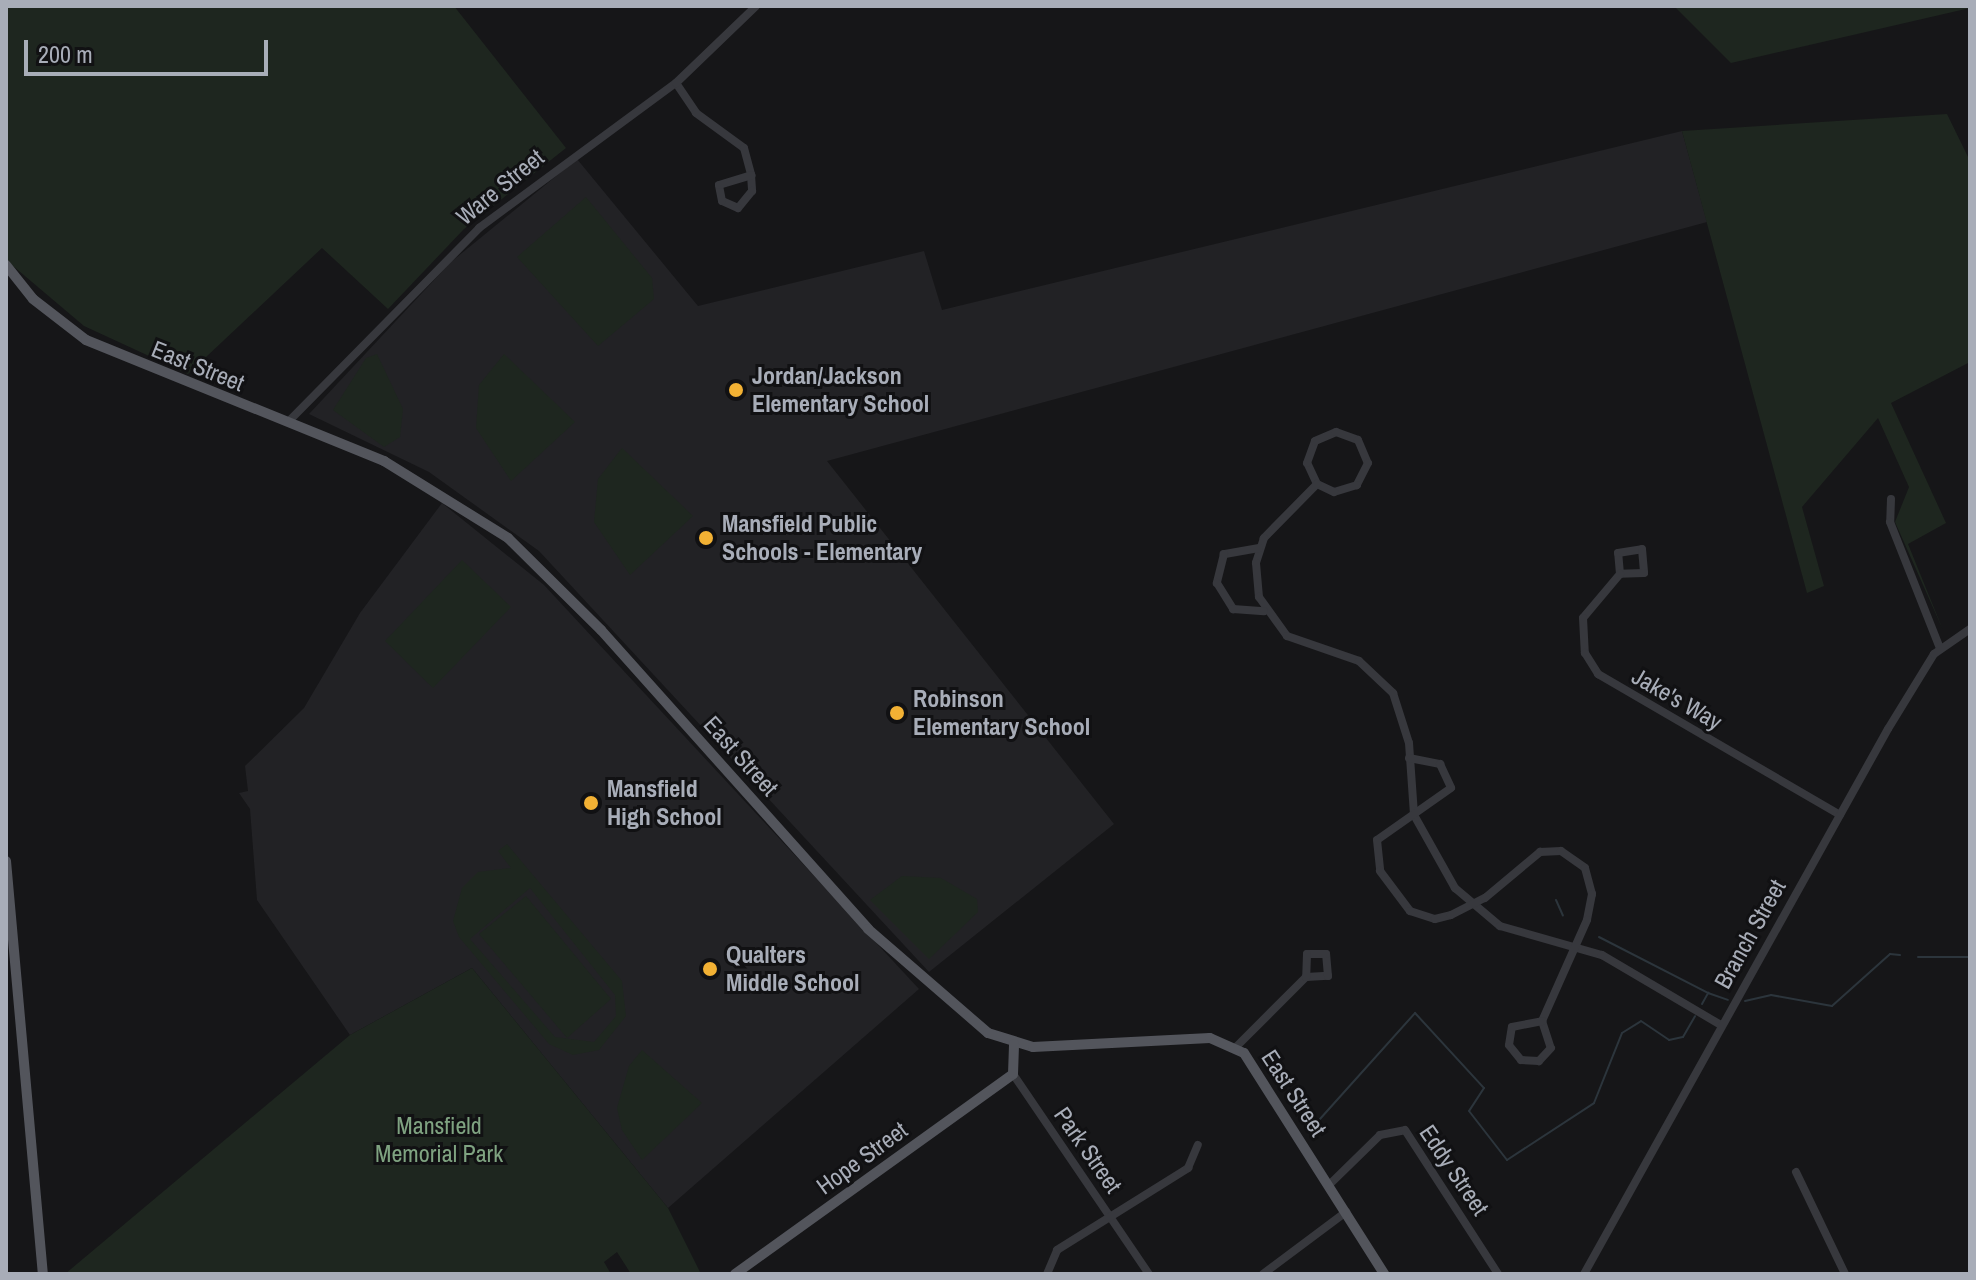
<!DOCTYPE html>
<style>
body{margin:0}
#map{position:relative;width:1976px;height:1280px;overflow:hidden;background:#161618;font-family:"Archivo Narrow",sans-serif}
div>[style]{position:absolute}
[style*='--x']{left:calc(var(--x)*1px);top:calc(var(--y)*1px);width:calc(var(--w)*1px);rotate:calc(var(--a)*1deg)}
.built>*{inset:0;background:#222225}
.green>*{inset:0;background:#1e261f}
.stream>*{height:2px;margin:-1px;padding:0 1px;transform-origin:1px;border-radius:1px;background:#2c353c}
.minor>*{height:8px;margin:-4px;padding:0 4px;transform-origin:4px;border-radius:4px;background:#37383d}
.major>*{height:10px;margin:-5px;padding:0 5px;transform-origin:5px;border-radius:5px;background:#53555c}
.dots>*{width:22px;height:22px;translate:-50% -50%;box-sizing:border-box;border:4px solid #111113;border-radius:50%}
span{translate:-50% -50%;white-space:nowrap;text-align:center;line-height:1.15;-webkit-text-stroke:6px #111113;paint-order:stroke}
.street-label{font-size:24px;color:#a8adb8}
.poi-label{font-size:24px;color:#a8adb8;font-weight:700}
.left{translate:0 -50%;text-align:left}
.park-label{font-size:24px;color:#7fa381}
.frame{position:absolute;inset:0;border:8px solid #a8adb8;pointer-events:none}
.scale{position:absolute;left:24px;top:40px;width:244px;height:36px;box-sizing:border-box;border:4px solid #a8adb8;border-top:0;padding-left:10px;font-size:24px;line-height:28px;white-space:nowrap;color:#a8adb8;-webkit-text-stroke:6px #111113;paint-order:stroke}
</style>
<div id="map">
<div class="built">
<i style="clip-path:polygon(1682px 131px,1707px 222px,827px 461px,1114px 824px,929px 972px,539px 551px,429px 472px,309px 414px,451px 262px,577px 159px,698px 306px,924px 251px,942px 310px)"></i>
<i style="clip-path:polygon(442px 503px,544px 585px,919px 989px,668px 1208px,472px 968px,350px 1035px,257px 900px,250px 809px,239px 793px,248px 791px,245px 766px,304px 708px,360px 613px)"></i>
</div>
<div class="green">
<i style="clip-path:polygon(6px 6px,454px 6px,566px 148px,464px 229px,388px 309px,322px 248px,188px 374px,84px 326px,6px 260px)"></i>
<i style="clip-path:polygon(1674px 6px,1970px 6px,1970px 8px,1731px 63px)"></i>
<i style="clip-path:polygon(1947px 114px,1970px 161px,1970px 362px,1891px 403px,1946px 523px,1908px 544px,1943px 630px,1895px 522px,1909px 487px,1878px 418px,1802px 507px,1824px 586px,1807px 593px,1682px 131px)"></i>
<i style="clip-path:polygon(586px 197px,652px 278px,654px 299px,598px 346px,517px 257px)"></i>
<i style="clip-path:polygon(377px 354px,403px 409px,400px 437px,384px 447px,333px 410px,366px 358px)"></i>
<i style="clip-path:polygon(504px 354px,575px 422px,511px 481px,476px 428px,479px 385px)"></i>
<i style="clip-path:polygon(622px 448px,693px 516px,630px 575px,594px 522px,598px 479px)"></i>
<i style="clip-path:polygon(462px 560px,511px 607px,433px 688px,385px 641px)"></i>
<i style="clip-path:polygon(evenodd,507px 844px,622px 981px,626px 1016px,599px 1050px,573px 1055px,549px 1044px,459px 937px,453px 921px,462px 888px,478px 872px,511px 868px,498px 851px,507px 844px,530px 888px,615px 995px,616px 1016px,594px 1042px,555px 1037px,470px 939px,530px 888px)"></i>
<i style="clip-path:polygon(902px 876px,941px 878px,977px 899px,978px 912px,929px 959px,870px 900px)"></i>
<i style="clip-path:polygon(526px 896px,611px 999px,567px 1038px,479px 934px)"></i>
<i style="clip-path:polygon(472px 968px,668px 1208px,701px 1274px,631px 1274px,617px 1252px,604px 1262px,611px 1274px,65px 1274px,350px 1035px)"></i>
<i style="clip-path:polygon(642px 1050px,702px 1103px,642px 1160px,622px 1130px,617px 1108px,629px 1066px)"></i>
</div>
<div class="stream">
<i style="--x:1556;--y:900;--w:17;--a:66"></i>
<i style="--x:1599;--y:937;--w:123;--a:27.2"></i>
<i style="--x:1918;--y:957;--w:52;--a:0"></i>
<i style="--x:1745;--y:1001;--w:27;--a:-13"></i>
<i style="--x:1771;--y:995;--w:62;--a:10.2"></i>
<i style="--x:1832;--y:1006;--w:78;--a:-41.9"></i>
<i style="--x:1890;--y:954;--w:10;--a:6"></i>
<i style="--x:1702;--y:1004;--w:13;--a:-61"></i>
<i style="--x:1708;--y:993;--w:21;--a:19"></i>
<i style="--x:1311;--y:1129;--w:156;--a:-48.1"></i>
<i style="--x:1415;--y:1013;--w:102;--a:47.4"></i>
<i style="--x:1484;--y:1088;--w:27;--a:123"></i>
<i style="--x:1469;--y:1111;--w:62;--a:52.2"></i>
<i style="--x:1507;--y:1160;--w:104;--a:-33.2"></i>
<i style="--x:1594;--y:1103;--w:75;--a:-68.2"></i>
<i style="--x:1622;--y:1033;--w:22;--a:-32"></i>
<i style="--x:1641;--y:1021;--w:34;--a:34"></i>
<i style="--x:1669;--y:1040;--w:14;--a:-12"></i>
<i style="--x:1683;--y:1037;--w:24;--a:-60"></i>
</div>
<div class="minor">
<i style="--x:676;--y:83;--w:36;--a:56"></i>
<i style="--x:696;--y:113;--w:59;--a:36.1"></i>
<i style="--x:744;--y:148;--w:28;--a:75"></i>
<i style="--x:751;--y:175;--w:16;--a:86"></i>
<i style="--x:752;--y:191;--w:22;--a:129"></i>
<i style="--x:738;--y:208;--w:17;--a:-156"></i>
<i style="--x:722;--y:201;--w:16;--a:-101"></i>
<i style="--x:719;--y:185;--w:34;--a:-17"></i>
<i style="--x:289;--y:421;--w:271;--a:-45.4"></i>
<i style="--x:479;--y:228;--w:245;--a:-36.4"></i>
<i style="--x:676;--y:83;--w:111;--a:-43.9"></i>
<i style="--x:1317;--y:484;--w:23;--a:-115"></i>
<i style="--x:1307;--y:463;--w:23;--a:-70"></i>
<i style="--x:1315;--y:441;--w:23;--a:-23"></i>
<i style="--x:1336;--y:432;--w:23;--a:20"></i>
<i style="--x:1358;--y:440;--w:25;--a:67"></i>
<i style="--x:1368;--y:463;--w:25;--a:117"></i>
<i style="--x:1357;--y:485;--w:24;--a:163"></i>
<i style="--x:1334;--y:492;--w:19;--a:-155"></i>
<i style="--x:1317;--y:484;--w:76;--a:134.5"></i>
<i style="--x:1264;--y:538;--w:26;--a:108"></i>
<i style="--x:1256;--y:563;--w:34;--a:85"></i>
<i style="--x:1259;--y:597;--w:48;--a:54.3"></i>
<i style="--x:1287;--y:636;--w:76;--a:19.1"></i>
<i style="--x:1359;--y:661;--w:47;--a:43.3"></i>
<i style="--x:1393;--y:693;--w:52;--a:72.3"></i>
<i style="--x:1409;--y:743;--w:72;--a:86"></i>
<i style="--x:1414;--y:815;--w:84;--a:60.7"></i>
<i style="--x:1455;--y:888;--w:59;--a:40.2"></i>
<i style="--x:1500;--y:926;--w:106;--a:15.9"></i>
<i style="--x:1602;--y:955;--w:138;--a:30.5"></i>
<i style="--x:1891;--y:499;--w:23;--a:92"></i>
<i style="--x:1890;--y:522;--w:136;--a:68.4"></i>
<i style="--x:1259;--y:548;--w:36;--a:170"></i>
<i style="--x:1224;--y:554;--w:30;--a:104"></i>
<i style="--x:1217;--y:583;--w:31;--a:58"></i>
<i style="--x:1233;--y:609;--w:31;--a:4"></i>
<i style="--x:1620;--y:574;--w:21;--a:-95"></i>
<i style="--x:1618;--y:553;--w:24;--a:-9"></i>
<i style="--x:1642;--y:549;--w:24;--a:85"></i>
<i style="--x:1644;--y:573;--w:24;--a:178"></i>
<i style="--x:1620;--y:574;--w:57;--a:130.1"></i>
<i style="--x:1583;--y:618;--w:35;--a:87"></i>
<i style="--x:1585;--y:653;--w:25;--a:58"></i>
<i style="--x:1598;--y:674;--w:280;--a:30.2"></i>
<i style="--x:1409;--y:758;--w:32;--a:11"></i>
<i style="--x:1440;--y:764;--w:26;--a:65"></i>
<i style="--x:1451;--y:788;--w:90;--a:144.9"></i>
<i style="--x:1377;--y:840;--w:31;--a:84"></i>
<i style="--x:1380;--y:871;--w:50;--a:53.1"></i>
<i style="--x:1410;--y:911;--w:26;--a:18"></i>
<i style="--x:1435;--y:919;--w:16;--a:-14"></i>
<i style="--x:1451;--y:915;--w:38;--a:-27"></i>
<i style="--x:1485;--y:898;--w:72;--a:-39.9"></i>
<i style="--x:1540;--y:852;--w:21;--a:-3"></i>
<i style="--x:1561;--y:851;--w:29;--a:35"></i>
<i style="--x:1585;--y:868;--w:27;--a:75"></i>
<i style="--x:1592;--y:894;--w:26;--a:101"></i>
<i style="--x:1587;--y:920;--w:111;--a:114"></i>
<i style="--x:1542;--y:1021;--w:28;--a:72"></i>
<i style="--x:1551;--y:1048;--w:18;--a:133"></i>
<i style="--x:1539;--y:1061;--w:18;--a:-177"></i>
<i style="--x:1521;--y:1060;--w:19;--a:-129"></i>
<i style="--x:1509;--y:1045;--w:18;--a:-81"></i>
<i style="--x:1512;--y:1027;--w:31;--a:-11"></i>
<i style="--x:1236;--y:1047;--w:99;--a:-45"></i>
<i style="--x:1306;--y:977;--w:22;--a:-3"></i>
<i style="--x:1328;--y:976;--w:22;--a:-95"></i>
<i style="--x:1326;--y:954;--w:19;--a:180"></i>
<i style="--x:1307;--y:954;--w:23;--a:92"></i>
<i style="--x:1013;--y:1074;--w:242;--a:55.8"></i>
<i style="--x:1796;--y:1172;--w:113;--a:64.3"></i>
<i style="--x:1329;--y:1185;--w:71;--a:-44.4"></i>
<i style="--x:1380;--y:1135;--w:25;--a:-11"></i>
<i style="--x:1405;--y:1130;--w:171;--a:57.1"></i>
<i style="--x:1047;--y:1274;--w:26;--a:-67"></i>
<i style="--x:1057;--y:1250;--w:155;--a:-32"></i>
<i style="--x:1188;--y:1168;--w:25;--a:-67"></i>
<i style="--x:1263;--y:1274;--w:104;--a:-36.8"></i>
<i style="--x:1584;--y:1274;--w:624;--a:-60.85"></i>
<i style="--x:1888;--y:729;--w:88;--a:-58.5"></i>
<i style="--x:1934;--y:654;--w:44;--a:-34.8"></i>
</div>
<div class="major">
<i style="--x:6;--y:265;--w:43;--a:51.5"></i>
<i style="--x:33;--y:299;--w:67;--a:37.7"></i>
<i style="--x:86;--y:340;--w:322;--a:22.1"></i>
<i style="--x:384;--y:461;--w:146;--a:31.8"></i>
<i style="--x:508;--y:538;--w:131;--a:44.7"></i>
<i style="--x:601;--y:630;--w:401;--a:48.2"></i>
<i style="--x:868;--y:929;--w:159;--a:40.9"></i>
<i style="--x:988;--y:1033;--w:47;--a:17.3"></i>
<i style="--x:1033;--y:1047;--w:177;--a:-2.9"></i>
<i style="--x:1210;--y:1038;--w:37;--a:24"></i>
<i style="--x:1244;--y:1053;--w:262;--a:57.6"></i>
<i style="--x:6;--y:861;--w:415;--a:84.9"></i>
<i style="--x:735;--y:1274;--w:342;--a:-35.7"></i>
<i style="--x:1013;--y:1074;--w:30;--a:-88"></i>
</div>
<div class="dots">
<i style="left:736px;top:390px;background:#f2b134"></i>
<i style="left:706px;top:538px;background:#f2b134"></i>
<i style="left:897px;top:713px;background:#f2b134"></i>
<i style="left:591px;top:803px;background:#f2b134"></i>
<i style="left:710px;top:969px;background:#f2b134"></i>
</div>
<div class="street-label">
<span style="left:500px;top:187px;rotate:-39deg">Ware Street</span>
<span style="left:198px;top:366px;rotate:22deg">East Street</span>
<span style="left:1677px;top:699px;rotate:30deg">Jake's Way</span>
<span style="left:741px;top:756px;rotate:48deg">East Street</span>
<span style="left:1750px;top:934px;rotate:-61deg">Branch Street</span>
<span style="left:1294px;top:1093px;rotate:57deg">East Street</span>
<span style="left:1088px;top:1150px;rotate:55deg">Park Street</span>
<span style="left:862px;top:1158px;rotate:-36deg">Hope Street</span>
<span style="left:1454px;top:1170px;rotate:56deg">Eddy Street</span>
</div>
<div class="poi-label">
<span class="left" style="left:752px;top:390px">Jordan/Jackson<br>Elementary School</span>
<span class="left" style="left:722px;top:538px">Mansfield Public<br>Schools - Elementary</span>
<span class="left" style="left:913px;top:713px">Robinson<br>Elementary School</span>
<span class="left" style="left:607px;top:803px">Mansfield<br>High School</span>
<span class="left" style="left:726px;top:969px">Qualters<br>Middle School</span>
</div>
<div class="park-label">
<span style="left:439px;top:1140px">Mansfield<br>Memorial Park</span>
</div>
<div class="frame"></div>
<div class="scale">200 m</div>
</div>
